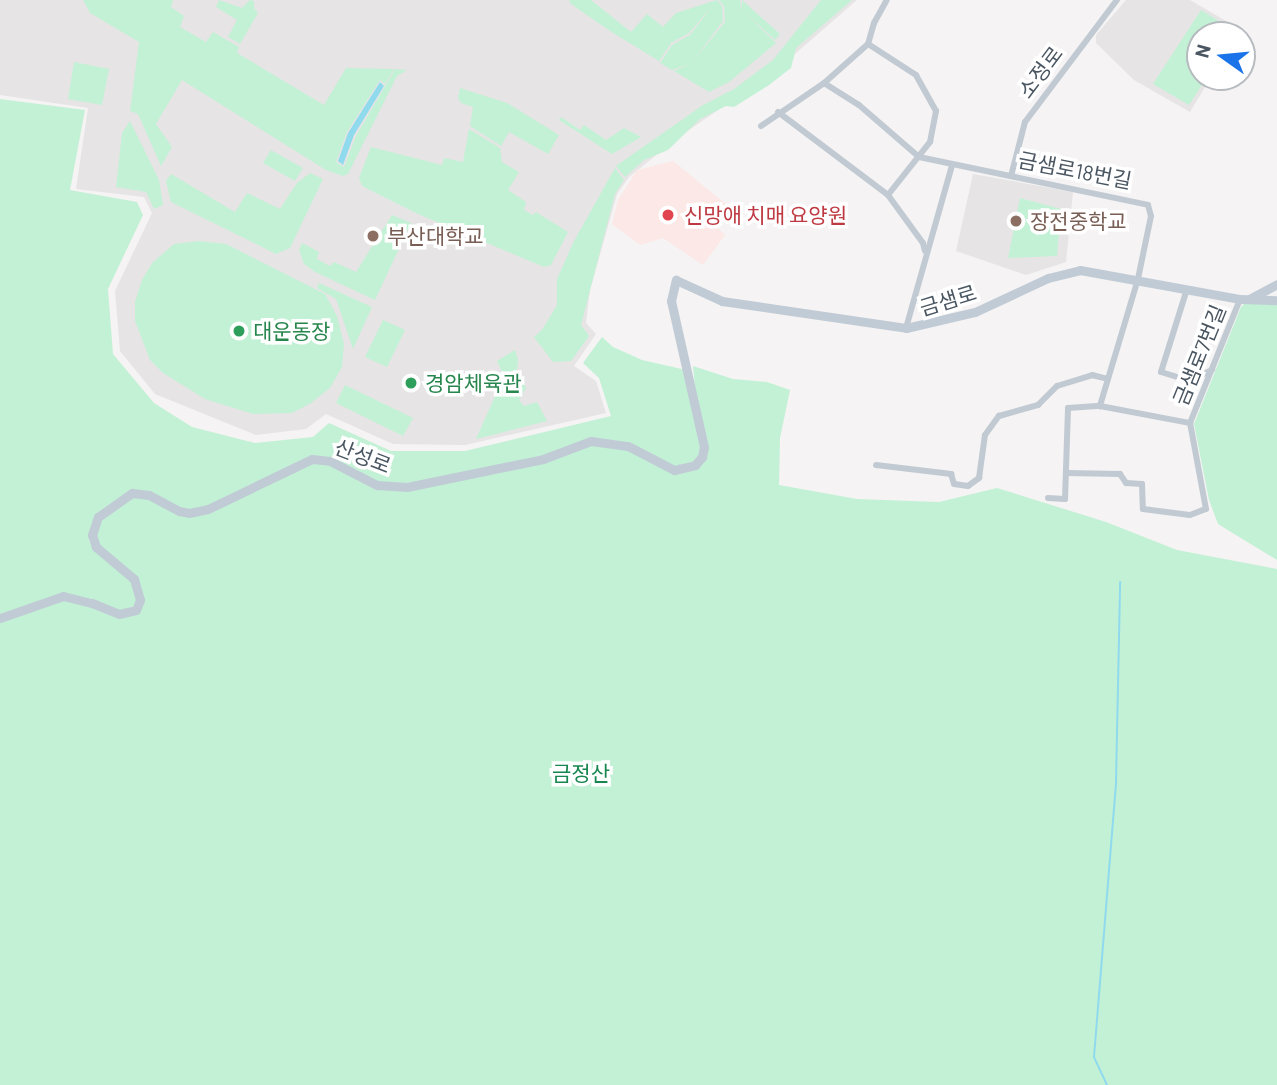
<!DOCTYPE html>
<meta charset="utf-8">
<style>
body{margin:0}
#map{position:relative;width:1277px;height:1085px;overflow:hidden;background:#f5f3f3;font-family:Barlow,"Noto Sans KR",sans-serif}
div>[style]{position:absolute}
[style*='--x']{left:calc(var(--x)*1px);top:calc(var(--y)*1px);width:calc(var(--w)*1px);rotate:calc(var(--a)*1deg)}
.education>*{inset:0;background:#e6e4e5}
.medical>*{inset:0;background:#fce8e6}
.green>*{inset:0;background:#c3f1d5}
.water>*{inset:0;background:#90daee}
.stream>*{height:2px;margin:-1px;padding:0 1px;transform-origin:1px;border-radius:1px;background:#90daee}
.street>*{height:6px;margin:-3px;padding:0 3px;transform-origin:3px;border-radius:3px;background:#c1cad2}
.secondary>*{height:9px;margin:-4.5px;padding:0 4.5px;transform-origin:4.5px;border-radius:4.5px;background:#c1cbd6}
.dots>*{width:19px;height:19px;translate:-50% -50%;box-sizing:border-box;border:4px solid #fff;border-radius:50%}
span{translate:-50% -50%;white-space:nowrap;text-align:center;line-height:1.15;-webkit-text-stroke:7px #fff;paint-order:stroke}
.street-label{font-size:21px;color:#4a5661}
.health-label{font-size:21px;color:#be3a42}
.left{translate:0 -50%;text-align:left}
.education-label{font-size:21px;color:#785e54}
.leisure-label{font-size:21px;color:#27864d}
.park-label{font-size:21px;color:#17864f}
.north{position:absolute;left:1186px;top:21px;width:70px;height:70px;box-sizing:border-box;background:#fff;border:2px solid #b7bbc0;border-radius:50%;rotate:285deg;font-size:19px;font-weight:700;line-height:28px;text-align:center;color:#4a5661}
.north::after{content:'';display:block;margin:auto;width:24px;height:32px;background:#1a73e8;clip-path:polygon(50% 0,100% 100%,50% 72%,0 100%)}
</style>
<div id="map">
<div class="education">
<i style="clip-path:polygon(0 0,857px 0,773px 73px,680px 136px,629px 177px,617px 194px,590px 290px,586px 323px,596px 334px,574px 366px,596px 381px,606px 413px,465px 445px,393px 444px,326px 414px,306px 429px,256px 435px,155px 394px,120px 351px,115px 291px,152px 213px,144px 197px,76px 189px,88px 108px,0 95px)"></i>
<i style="clip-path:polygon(1126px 0,1190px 0,1240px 29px,1236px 35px,1200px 35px,1200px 77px,1211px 77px,1190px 112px,1134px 80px,1096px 43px,1096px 35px)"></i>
<i style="clip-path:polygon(973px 174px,1073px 192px,1066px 262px,1026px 275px,956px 251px)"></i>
</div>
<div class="medical">
<i style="clip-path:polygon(673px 161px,727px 205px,715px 225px,725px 235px,703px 265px,663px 238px,640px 245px,612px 224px,618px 200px,637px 170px)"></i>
</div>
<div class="green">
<i style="clip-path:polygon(83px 0,173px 0,171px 7px,184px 16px,180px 27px,206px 42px,213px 32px,239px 47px,237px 53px,324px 105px,346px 68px,394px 69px,385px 84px,380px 80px,347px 132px,336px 162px,344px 167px,356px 136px,395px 69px,407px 70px,397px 76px,348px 174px,343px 176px,326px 170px,182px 80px,156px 124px,172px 147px,161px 166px,138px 114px,130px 111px,139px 42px,90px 13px)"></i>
<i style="clip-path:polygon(219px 0,242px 8px,250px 0,254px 1px,254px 8px,258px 13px,240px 44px,228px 37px,237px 20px,216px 7px)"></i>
<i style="clip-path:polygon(569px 0,591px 0,631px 32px,647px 14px,663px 27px,676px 13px,717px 0,722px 6px,723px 21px,692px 62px,725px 22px,724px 6px,719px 0,740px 0,742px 11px,742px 0,780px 34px,775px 40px,744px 12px,776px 43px,729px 82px,709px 92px,674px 71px,690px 64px,672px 70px,660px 63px,672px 45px,690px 35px,712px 6px,689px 33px,671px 43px,659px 61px,610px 31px,571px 4px)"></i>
<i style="clip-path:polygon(821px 0,852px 0,796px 48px,791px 68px,769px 85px,734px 107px,726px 106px,700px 119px,668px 150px,644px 160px,625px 177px,616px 166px,703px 105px,734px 89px,773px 60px)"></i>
<i style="clip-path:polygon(1201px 10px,1235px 31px,1233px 35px,1200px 35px,1200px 77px,1207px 77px,1189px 105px,1153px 84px)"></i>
<i style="clip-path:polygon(74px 62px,109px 69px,102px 105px,68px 99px)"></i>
<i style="clip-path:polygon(460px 88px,507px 103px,559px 135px,548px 154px,509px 132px,501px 146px,470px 126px,473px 107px,461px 103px,458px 98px)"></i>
<i style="clip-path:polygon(0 99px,85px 110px,70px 190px,137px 202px,143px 215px,108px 289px,113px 354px,154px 403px,192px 427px,255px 443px,313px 437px,329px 423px,391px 451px,465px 451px,611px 416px,599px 378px,583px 363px,602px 337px,613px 347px,642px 360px,686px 370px,703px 449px,696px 461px,675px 468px,606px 439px,541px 458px,409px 485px,379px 484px,312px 457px,207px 508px,184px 512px,131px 492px,108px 507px,89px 541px,132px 578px,138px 604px,120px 613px,64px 594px,0 616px)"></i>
<i style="clip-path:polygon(561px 117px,580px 130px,584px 125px,606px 140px,624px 128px,641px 137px,612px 154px,559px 120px)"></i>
<i style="clip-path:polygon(130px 121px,159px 180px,163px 205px,154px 209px,146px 192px,116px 187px,122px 133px)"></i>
<i style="clip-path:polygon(469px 129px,500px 148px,502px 162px,519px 172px,508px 190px,526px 202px,524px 210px,533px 215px,536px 212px,568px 232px,551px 265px,544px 267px,418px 214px,362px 186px,359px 178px,371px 147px,442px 165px,444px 158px,463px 162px)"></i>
<i style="clip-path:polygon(271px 150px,303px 168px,295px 181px,263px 163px)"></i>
<i style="clip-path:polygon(615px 168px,624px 180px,615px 194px,581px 325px,589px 336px,571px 361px,553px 362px,534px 337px,542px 330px,557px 305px,557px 279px,574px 241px)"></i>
<i style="clip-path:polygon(310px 173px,323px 179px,290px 248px,276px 254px,171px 202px,166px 181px,171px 174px,235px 212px,247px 193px,280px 209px,297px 183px)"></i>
<i style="clip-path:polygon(1020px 198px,1061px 209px,1057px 256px,1008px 258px)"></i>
<i style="clip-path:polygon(392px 215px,411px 223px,375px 300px,315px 272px,304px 264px,299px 250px,302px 243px,319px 252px,317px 259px,330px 266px,334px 262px,356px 272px)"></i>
<i style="clip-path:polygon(199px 241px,226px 244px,325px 294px,337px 316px,344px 344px,342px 367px,330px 388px,311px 403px,292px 413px,253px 414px,205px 399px,163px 373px,150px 360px,135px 321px,135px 302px,142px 280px,152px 263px,174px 244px)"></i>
<i style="clip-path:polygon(319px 283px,372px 307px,353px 349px,336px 299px,317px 288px)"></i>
<i style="clip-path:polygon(1250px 299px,1277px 300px,1277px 560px,1218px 524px,1209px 500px,1194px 424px,1241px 307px)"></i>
<i style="clip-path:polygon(383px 320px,405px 330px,387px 367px,365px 357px)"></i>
<i style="clip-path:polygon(515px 350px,518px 360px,517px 372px,526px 388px,519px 400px,524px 406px,537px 402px,547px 421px,476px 439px,504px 376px,497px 361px)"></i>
<i style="clip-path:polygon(693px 366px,733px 379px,767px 382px,790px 390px,780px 438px,779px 485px,857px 499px,939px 502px,997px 488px,1106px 522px,1177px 550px,1277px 569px,1277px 1085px,0 1085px,0 620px,61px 597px,119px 616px,135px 613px,140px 589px,94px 542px,97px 520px,132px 495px,147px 496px,183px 514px,207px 512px,312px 461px,328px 463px,377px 487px,408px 488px,587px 444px,627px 448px,675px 473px,702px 461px)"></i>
<i style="clip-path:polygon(345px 385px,413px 418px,403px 436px,336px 403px)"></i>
</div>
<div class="water">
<i style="clip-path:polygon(380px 82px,384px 86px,354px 135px,343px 165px,338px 161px,348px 133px)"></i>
</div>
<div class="stream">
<i style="--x:1107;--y:1085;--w:31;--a:-115"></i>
<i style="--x:1094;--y:1057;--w:277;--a:-85.4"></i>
<i style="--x:1116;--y:781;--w:199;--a:-88.8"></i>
</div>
<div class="street">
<i style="--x:868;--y:44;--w:22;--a:-74"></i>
<i style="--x:874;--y:23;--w:26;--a:-61"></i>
<i style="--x:778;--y:112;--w:138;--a:37"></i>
<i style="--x:888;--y:195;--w:68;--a:-51.6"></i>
<i style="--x:930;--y:142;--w:32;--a:-79"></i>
<i style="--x:936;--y:111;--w:41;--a:-119.1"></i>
<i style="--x:916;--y:75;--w:57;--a:-147.1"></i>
<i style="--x:868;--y:44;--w:59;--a:138.4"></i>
<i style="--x:761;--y:126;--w:76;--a:-34.3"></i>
<i style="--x:824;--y:83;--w:41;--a:32.2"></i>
<i style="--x:859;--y:105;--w:79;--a:40.9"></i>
<i style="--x:919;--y:157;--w:234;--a:11.8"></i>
<i style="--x:1148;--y:205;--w:11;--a:75"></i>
<i style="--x:1151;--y:216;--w:64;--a:101.7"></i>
<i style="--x:1138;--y:279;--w:133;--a:106.7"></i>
<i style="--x:1011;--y:176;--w:56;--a:-75.5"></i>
<i style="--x:1025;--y:122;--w:153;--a:-53"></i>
<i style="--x:888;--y:195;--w:59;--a:53.9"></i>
<i style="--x:923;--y:243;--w:8;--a:76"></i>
<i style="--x:1187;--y:289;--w:87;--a:107.4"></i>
<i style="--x:1161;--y:372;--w:30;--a:17"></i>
<i style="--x:1190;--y:381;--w:25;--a:-27"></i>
<i style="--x:906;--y:328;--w:169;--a:-74.2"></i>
<i style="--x:876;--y:465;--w:76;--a:6.8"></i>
<i style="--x:951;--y:474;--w:10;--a:73"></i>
<i style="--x:954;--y:484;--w:14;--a:8"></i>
<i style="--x:968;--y:486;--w:14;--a:-36"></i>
<i style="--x:979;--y:478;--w:43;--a:-82.1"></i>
<i style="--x:985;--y:435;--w:24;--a:-54"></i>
<i style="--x:999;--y:416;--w:41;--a:-15.8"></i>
<i style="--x:1038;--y:405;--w:27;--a:-45"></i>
<i style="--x:1057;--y:386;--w:37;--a:-17"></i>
<i style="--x:1092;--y:375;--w:16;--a:14"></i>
<i style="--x:1066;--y:473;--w:54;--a:1.1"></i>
<i style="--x:1120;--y:474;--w:11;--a:56"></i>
<i style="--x:1126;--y:483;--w:16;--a:4"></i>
<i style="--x:1142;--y:484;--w:25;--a:88"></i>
<i style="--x:1143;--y:509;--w:47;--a:7.3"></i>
<i style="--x:1190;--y:515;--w:17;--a:-21"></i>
<i style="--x:1206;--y:509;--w:87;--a:-100.5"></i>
<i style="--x:1190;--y:423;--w:134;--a:-68"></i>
<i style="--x:1048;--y:498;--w:17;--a:3"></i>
<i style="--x:1065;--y:499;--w:91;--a:-88.1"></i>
<i style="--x:1068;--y:408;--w:32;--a:-4"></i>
<i style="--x:1100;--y:406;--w:92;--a:10.7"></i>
</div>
<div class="secondary">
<i style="--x:1251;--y:298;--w:30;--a:-28"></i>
<i style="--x:0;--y:618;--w:67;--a:-19.2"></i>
<i style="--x:63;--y:596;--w:30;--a:14"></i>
<i style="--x:92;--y:603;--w:29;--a:22"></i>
<i style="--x:119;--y:614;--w:17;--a:-13"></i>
<i style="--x:136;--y:610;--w:11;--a:-68"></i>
<i style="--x:140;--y:600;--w:22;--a:-106"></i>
<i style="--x:134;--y:579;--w:50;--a:-139.9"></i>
<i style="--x:96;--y:547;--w:13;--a:-108"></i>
<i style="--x:92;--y:535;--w:19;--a:-72"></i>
<i style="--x:98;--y:517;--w:42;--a:-35.2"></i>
<i style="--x:132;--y:493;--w:17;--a:7"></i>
<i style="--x:149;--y:495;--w:34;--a:28"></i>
<i style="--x:179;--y:511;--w:10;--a:11"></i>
<i style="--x:189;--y:513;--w:19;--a:-12"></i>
<i style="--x:208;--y:509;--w:115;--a:-25.7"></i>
<i style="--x:312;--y:459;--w:18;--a:6"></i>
<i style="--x:330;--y:461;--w:53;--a:27.1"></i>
<i style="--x:377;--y:485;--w:30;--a:4"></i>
<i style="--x:407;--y:487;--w:139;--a:-11.6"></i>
<i style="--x:543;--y:459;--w:51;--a:-20.6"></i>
<i style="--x:591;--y:441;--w:37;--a:8"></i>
<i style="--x:628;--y:446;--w:52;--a:27.6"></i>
<i style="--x:674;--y:470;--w:22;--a:-13"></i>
<i style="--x:695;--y:465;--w:11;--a:-49"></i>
<i style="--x:702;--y:457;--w:10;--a:-79"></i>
<i style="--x:704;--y:447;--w:150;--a:-102.7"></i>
<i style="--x:671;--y:301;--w:22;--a:-77"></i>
<i style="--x:676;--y:280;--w:51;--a:24.5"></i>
<i style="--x:722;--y:301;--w:186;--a:8.3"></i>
<i style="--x:906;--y:328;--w:71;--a:-13.1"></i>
<i style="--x:975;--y:312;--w:81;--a:-25"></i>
<i style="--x:1048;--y:278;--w:33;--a:-14"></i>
<i style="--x:1080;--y:270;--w:163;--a:10.3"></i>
<i style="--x:1240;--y:299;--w:37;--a:2"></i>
</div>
<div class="dots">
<i style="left:668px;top:215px;background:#e0444e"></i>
<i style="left:1016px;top:221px;background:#8d6e63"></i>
<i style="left:373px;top:236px;background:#8d6e63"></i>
<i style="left:239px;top:331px;background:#2e9e5b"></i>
<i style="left:411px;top:383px;background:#2e9e5b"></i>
</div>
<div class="street-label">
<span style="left:1040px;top:72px;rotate:-53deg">소정로</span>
<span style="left:1075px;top:170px;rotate:11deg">금샘로18번길</span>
<span style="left:948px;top:300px;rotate:-17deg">금샘로</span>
<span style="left:1199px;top:355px;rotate:-68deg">금샘로7번길</span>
<span style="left:363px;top:456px;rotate:21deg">산성로</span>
</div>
<div class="health-label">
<span class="left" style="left:684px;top:215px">신망애 치매 요양원</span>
</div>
<div class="education-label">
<span class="left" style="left:1030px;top:221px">장전중학교</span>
<span class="left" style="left:387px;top:236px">부산대학교</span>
</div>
<div class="leisure-label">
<span class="left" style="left:253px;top:331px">대운동장</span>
<span class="left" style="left:425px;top:383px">경암체육관</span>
</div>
<div class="park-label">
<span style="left:581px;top:773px">금정산</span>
</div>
<div class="north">N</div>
</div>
